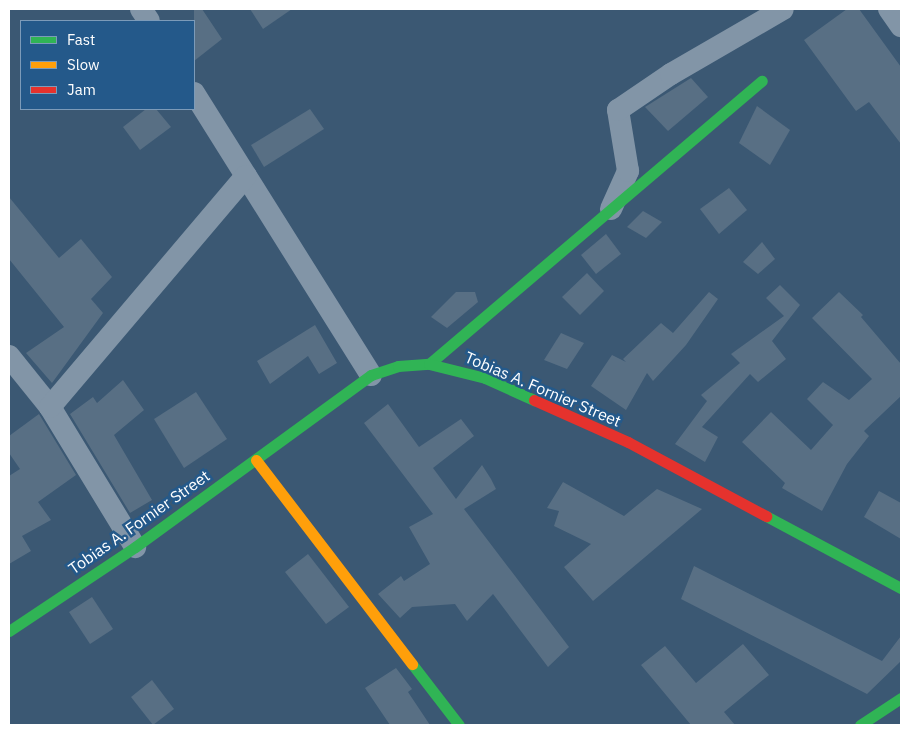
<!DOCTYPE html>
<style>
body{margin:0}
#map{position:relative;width:910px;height:734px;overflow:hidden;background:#3b5873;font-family:"IBM Plex Sans",sans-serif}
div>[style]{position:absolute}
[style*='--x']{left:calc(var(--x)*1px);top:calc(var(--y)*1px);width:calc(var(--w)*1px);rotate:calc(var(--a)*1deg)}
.building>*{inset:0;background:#586f84}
.street>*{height:22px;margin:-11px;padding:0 11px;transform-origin:11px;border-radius:11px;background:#8295a7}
.fast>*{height:11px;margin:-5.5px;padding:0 5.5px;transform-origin:5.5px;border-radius:5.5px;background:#30b455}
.slow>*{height:11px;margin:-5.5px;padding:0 5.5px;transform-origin:5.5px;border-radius:5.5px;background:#ff9f0a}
.jam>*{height:11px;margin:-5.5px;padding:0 5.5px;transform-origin:5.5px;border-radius:5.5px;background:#e5322d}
span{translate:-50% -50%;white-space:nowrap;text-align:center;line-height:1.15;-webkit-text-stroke:5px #24598a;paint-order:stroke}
.street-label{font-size:16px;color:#fff}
.frame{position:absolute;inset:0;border:10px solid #fff;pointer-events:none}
.legend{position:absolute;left:20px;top:20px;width:175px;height:90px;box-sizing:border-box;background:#24598a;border:1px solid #7c9bb9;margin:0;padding:6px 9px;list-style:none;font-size:15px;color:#fff}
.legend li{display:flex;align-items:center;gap:10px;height:25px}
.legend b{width:25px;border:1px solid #7c9bb9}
</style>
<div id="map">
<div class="building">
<i style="clip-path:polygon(194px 9px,202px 9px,222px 39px,194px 61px)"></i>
<i style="clip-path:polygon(250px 9px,292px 9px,263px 29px)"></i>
<i style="clip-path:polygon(847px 9px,859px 9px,901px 67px,901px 144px,869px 102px,856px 111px,804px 40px)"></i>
<i style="clip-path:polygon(691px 78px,708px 97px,668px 131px,645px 107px)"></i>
<i style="clip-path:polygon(757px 106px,790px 130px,770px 165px,739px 143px)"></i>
<i style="clip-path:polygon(146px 109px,156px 109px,171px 127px,140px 150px,123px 127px)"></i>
<i style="clip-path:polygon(310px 109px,324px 129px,264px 167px,251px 145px)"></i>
<i style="clip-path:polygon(729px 188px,747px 210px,719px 234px,700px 209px)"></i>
<i style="clip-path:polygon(9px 197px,59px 258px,81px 239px,112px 277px,91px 299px,103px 313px,52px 383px,26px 353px,64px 327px,9px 259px)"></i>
<i style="clip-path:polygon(643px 211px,662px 222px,646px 238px,627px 227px)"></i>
<i style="clip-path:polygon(606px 234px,621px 254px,596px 274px,581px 255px)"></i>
<i style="clip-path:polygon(762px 242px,775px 259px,758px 274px,743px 262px)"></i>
<i style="clip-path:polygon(587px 273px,604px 291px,580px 315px,562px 297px)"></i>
<i style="clip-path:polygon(780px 285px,800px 305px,772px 341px,786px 359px,758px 382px,750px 374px,702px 427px,718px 437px,705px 462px,675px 444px,707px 401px,701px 395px,740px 363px,731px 354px,784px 316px,766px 298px)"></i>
<i style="clip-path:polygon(456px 292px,475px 292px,478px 302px,447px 328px,431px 317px)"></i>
<i style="clip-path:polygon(709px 292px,718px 299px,686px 345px,653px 381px,647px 373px,626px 410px,591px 386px,612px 355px,626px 362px,623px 359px,661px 323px,673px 333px)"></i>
<i style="clip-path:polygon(839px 292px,863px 315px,861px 317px,901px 364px,901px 396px,864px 431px,869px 436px,847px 464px,822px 511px,782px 488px,785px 483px,742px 442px,771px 412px,811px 450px,833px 425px,807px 399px,823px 382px,849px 400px,872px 379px,812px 318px)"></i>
<i style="clip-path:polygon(315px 325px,337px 363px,319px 374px,308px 356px,270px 384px,257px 361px)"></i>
<i style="clip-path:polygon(561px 333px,584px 343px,567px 369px,544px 360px)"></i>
<i style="clip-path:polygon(123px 380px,144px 410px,114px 435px,152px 500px,130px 513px,70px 414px,93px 397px,97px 403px)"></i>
<i style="clip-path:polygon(196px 392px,227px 439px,184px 468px,154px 419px)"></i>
<i style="clip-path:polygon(388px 404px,419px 447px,461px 419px,474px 436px,433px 468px,456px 499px,482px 465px,491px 479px,496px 489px,464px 509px,569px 647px,548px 667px,493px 594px,467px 621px,455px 604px,412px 607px,400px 618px,378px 594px,401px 576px,404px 581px,430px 564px,409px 527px,433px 514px,364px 423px)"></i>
<i style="clip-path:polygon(39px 414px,76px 475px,38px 502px,51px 520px,22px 536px,31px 551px,9px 564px,9px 476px,20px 469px,9px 453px,9px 436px)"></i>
<i style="clip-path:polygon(563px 482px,624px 516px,657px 489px,702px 509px,593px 601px,564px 567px,591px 544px,554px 526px,559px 511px,547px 508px)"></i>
<i style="clip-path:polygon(879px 491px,901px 503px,901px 539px,864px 517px)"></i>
<i style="clip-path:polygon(308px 554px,349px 607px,326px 624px,285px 572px)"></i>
<i style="clip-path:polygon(694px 566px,882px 661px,901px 636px,901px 661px,867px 694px,681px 599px)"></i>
<i style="clip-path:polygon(92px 597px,113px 629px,90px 644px,69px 612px)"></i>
<i style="clip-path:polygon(743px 644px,769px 675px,724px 712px,735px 725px,691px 725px,641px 665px,665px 646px,696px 683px)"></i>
<i style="clip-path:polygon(396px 668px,412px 689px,408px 692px,430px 725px,390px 725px,365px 688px)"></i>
<i style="clip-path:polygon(152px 680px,174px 709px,153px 725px,131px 697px)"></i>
</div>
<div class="street">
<i style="--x:141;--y:9;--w:14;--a:56"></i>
<i style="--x:889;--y:9;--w:21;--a:55"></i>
<i style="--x:194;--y:93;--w:333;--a:57.9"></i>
<i style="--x:611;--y:209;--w:42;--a:-65.9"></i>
<i style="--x:628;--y:171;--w:62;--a:-99.3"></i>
<i style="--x:618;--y:110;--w:64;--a:-34.2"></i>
<i style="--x:671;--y:74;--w:129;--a:-30.1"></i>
<i style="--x:9;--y:356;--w:65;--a:51.2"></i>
<i style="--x:50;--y:407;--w:164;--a:58.7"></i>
<i style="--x:50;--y:407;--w:303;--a:-49.7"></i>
</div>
<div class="fast">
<i style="--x:429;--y:364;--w:437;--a:-40.4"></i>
<i style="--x:766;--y:516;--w:153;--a:28.1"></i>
<i style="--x:9;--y:631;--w:151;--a:-33.7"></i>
<i style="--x:135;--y:547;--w:292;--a:-36.1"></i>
<i style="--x:371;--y:375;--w:28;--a:-18"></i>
<i style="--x:398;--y:366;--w:31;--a:-4"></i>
<i style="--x:429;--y:364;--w:58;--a:14"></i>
<i style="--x:485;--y:378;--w:54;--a:24.2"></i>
<i style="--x:412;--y:664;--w:77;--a:52.4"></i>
<i style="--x:860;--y:725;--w:49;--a:-33.4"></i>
</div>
<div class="slow">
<i style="--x:256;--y:460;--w:257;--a:52.6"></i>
</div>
<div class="jam">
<i style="--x:534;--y:400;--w:103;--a:24.1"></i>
<i style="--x:628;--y:442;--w:157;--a:28.2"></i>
</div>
<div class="street-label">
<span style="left:543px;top:389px;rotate:23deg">Tobias A. Fornier Street</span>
<span style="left:139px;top:522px;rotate:-35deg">Tobias A. Fornier Street</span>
</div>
<div class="frame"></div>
<ul class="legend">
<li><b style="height:6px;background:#30b455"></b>Fast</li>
<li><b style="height:6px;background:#ff9f0a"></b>Slow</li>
<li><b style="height:6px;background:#e5322d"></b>Jam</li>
</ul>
</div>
